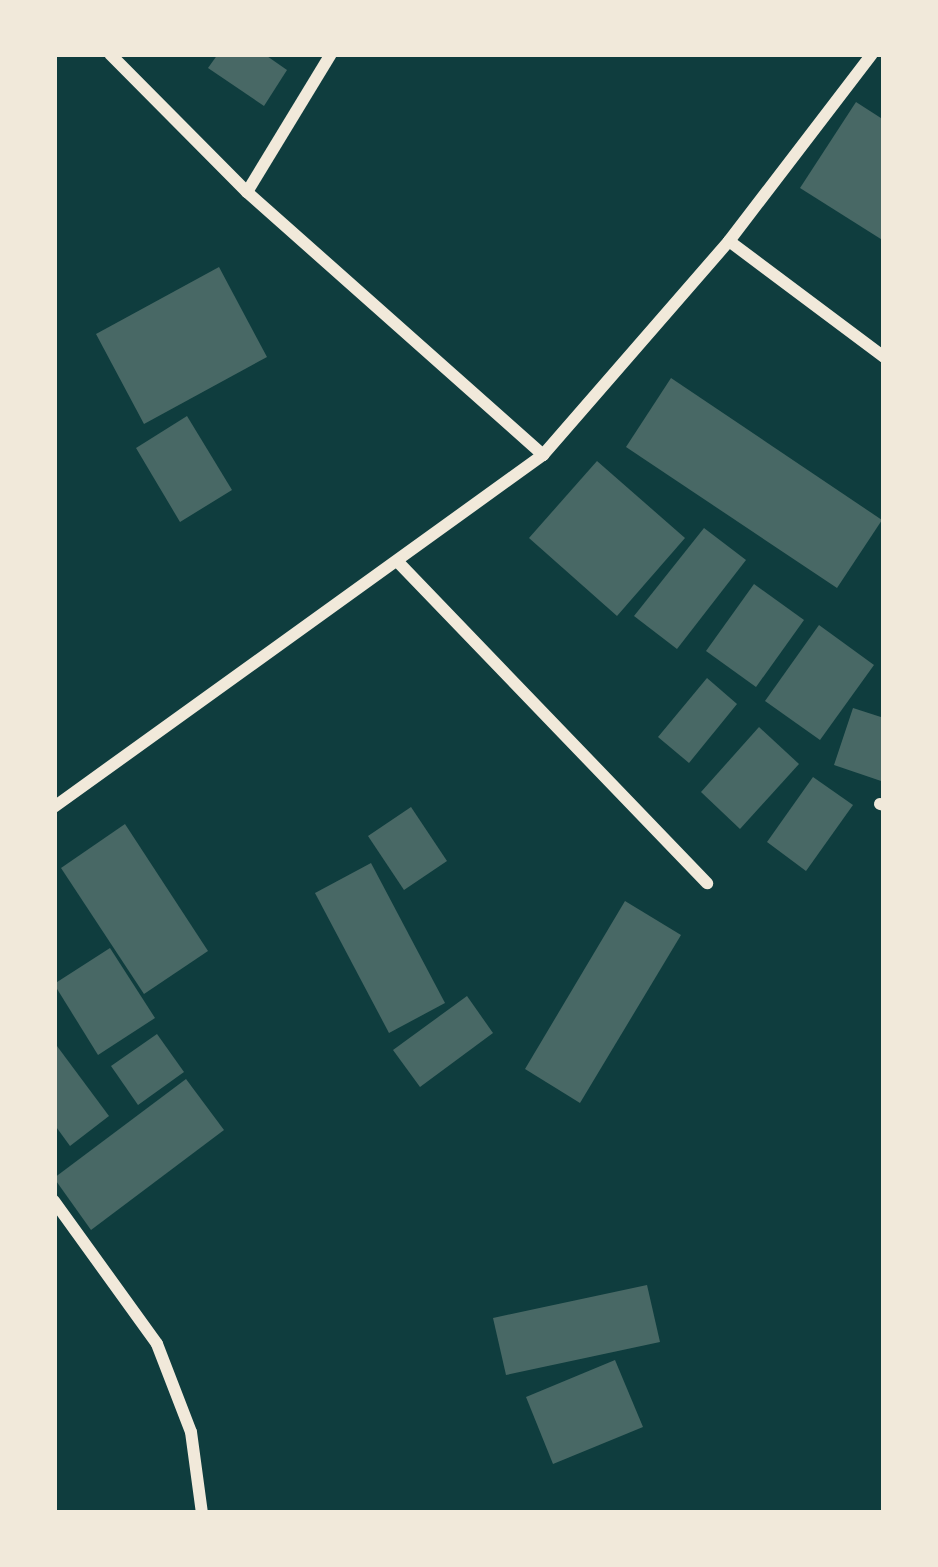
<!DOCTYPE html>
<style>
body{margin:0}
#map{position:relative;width:938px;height:1567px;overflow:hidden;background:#0f3d3e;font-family:Figtree,sans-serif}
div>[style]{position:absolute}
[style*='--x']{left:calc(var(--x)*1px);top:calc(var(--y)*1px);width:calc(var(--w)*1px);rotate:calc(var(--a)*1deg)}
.building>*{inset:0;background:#486865}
.minor>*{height:12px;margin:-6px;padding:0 6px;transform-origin:6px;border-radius:6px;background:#f1e9da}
span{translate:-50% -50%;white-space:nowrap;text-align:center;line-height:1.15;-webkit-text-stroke:9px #f1e9da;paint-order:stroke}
.frame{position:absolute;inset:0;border:57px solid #f1e9da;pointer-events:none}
</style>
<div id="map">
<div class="building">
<i style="clip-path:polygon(218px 54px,264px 54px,287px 70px,264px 106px,208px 68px)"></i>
<i style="clip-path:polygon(856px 102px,884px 120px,884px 241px,800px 188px)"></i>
<i style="clip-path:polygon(219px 267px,267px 357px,144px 424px,96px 334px)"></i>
<i style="clip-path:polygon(671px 378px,882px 520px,837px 588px,626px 447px)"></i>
<i style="clip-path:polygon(187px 416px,232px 490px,180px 522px,136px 448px)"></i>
<i style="clip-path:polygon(597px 461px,685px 538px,617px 616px,529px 538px)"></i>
<i style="clip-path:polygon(704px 528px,746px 560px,677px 649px,634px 616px)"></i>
<i style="clip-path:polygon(754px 584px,804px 620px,756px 687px,706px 651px)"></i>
<i style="clip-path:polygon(819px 625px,874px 665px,820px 740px,765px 701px)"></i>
<i style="clip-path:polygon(707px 678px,737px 704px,689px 763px,658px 737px)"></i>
<i style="clip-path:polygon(853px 708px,884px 718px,884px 782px,834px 765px)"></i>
<i style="clip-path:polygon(759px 727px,799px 764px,740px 829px,701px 792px)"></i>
<i style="clip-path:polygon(813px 777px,853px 805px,806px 871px,767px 842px)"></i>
<i style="clip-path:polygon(411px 807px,447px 861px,404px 890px,368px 836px)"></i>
<i style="clip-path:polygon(125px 824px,208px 951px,144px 994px,61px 868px)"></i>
<i style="clip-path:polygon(371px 863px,445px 1003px,389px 1033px,315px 893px)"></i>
<i style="clip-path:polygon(625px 901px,681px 935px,580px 1103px,525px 1069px)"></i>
<i style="clip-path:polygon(110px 948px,155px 1018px,98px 1055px,54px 984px)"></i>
<i style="clip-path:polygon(467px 996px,493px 1033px,420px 1087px,393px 1050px)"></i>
<i style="clip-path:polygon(157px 1034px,184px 1072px,138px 1105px,111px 1066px)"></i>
<i style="clip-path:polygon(54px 1042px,109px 1116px,70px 1146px,54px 1124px)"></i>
<i style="clip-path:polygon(186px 1079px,224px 1130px,91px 1230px,54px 1178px)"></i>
<i style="clip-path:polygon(647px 1285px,660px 1342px,506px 1375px,493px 1318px)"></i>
<i style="clip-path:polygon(615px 1360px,643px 1427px,553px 1464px,526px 1397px)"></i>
</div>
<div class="minor">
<i style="--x:110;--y:54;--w:194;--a:45.2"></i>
<i style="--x:247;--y:192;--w:396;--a:41.6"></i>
<i style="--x:247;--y:192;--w:162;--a:-58.7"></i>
<i style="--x:729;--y:241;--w:194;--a:36.8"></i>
<i style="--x:398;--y:562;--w:446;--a:46.1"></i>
<i style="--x:880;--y:804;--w:4;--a:14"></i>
<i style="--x:54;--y:807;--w:603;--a:-35.75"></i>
<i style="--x:543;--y:455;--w:284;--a:-49"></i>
<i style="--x:729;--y:241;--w:235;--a:-52.6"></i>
<i style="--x:54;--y:1201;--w:176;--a:54.2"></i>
<i style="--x:157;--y:1344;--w:94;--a:68.9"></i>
<i style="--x:191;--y:1432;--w:82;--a:82.3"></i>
</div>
<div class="frame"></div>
</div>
